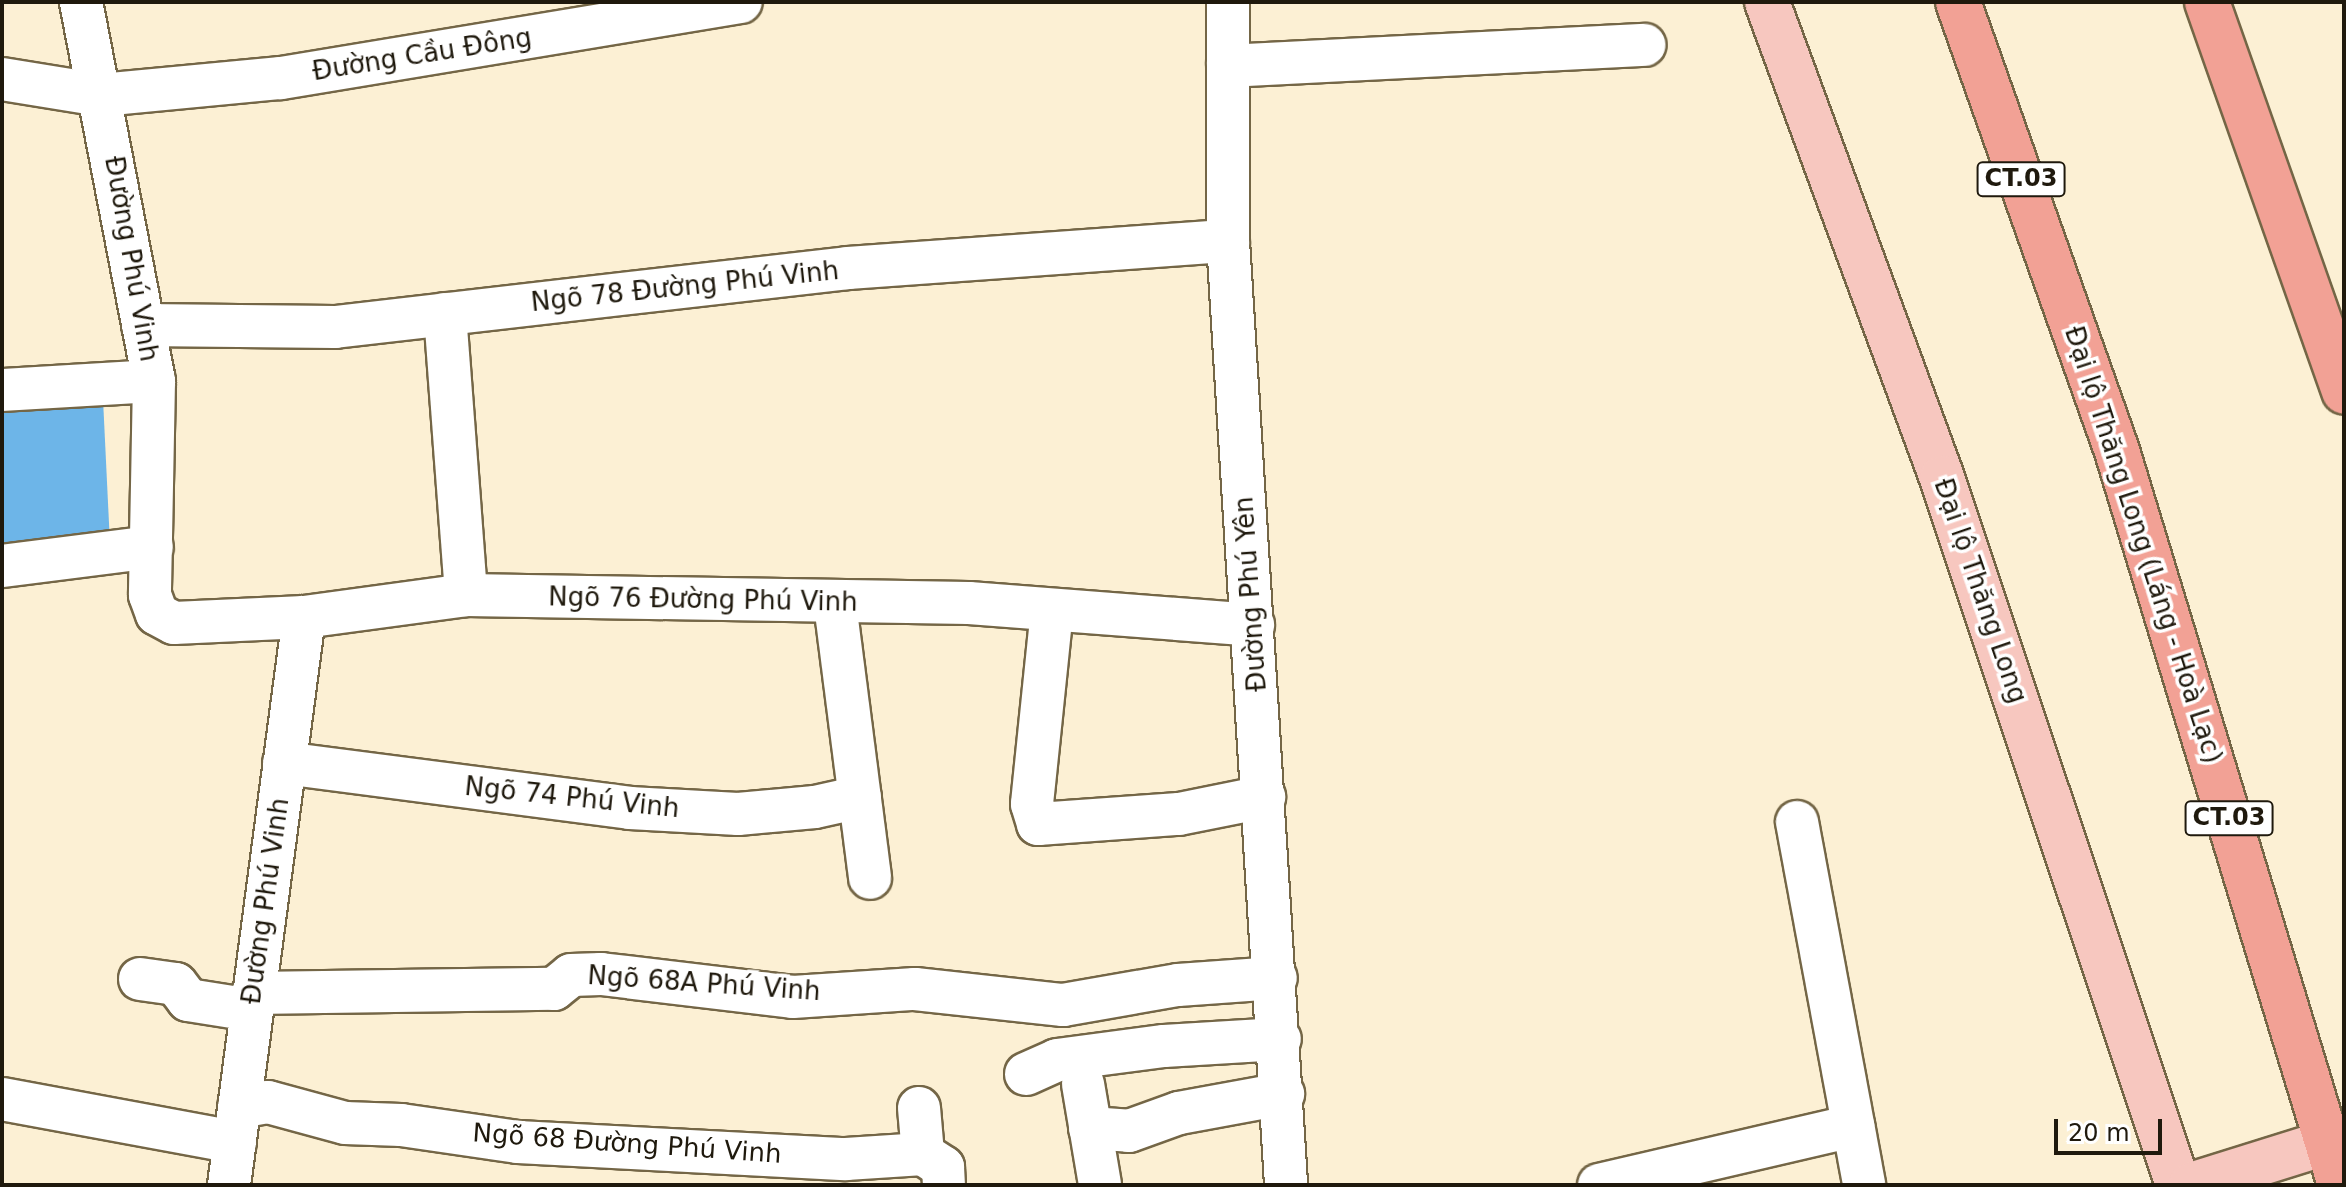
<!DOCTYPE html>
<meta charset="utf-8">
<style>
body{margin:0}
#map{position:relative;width:2346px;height:1187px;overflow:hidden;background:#fcf0d4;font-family:"DejaVu Sans",sans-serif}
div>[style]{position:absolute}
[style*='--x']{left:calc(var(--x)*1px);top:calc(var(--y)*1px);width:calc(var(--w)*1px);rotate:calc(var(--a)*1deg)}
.water>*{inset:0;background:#6db5e8}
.roads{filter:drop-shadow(2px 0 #746646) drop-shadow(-2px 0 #746646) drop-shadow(0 2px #746646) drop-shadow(0 -2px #746646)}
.minor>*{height:42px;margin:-21px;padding:0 21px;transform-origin:21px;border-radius:21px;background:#fff}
.major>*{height:44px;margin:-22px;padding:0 22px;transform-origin:22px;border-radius:22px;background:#f7c7bf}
.highway>*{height:44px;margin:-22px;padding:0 22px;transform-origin:22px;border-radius:22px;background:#f2a195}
span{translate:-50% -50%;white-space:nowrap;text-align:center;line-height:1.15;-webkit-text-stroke:7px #fff;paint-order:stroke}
.shield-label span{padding:2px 6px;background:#fff;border:2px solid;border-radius:6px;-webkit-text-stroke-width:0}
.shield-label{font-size:24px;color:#1f190d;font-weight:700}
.street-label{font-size:26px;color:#1f190d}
.frame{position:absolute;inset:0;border:4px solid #1f190d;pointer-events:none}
.scale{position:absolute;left:2054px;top:1119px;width:108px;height:36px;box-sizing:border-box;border:4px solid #1f190d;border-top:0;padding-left:10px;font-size:24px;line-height:28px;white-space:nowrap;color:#1f190d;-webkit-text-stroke:6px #fff;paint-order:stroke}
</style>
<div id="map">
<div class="water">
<i style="clip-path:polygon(103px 399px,110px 544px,2px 543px,2px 401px)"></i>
</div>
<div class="roads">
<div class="minor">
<i style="--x:81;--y:2;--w:386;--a:79.1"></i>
<i style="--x:154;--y:381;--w:214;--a:91.1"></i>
<i style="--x:150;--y:595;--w:20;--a:70"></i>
<i style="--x:157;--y:614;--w:19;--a:28"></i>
<i style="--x:174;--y:623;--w:130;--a:-2.6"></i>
<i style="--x:304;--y:617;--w:163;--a:-7.7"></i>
<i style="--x:466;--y:595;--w:503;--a:0.91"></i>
<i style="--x:969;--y:603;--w:285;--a:4.4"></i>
<i style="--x:1228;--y:2;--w:239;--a:90"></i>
<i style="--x:1228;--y:241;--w:946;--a:86.48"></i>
<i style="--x:1228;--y:66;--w:417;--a:-2.9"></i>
<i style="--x:2;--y:79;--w:100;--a:9.2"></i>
<i style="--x:101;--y:95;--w:181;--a:-5.4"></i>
<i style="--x:281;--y:78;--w:466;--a:-9.4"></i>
<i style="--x:445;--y:314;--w:282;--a:85.7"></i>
<i style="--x:143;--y:325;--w:192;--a:0.6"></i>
<i style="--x:335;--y:327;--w:516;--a:-6.56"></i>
<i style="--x:848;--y:268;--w:381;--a:-4.1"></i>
<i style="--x:2;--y:390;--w:152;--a:-3.4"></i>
<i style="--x:2;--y:566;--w:151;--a:-7.2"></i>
<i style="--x:835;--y:604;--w:276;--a:82.7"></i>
<i style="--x:1052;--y:610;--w:195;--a:95.9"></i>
<i style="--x:1032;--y:804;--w:21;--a:73"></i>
<i style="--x:1038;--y:824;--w:141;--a:-4.1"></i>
<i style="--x:1179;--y:814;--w:87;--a:-11.3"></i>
<i style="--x:284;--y:763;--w:349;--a:7.4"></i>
<i style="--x:630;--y:808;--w:108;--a:3.2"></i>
<i style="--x:738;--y:814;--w:77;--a:-5.2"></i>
<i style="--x:815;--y:807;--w:46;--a:-12.5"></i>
<i style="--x:1797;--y:822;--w:369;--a:79.5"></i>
<i style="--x:140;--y:979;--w:36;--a:8"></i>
<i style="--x:176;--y:984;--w:20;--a:53"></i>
<i style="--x:188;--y:1000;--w:64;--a:9"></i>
<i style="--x:253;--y:993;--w:301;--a:-0.8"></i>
<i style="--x:554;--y:989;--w:22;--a:-39"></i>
<i style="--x:571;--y:975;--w:30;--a:-2"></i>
<i style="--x:601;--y:974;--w:193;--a:6.8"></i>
<i style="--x:793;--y:997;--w:122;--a:-3.8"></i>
<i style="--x:915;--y:989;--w:149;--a:6.2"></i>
<i style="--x:1063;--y:1005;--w:117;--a:-9.9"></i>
<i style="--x:1178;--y:985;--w:98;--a:-4.1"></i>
<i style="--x:1026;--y:1074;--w:34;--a:-24"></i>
<i style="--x:1057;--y:1060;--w:108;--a:-7.5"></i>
<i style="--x:1164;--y:1046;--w:116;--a:-3.5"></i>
<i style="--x:1083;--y:1084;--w:102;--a:80.4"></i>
<i style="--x:2;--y:1099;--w:237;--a:10.5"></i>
<i style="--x:239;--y:1107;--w:29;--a:-10"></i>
<i style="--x:268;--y:1102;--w:80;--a:15.3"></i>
<i style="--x:345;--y:1123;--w:56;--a:2"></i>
<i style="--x:401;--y:1125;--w:118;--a:8.3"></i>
<i style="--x:518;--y:1142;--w:328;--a:3"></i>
<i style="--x:846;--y:1159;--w:77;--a:-3.7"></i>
<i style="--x:919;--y:1108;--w:46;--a:85"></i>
<i style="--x:923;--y:1154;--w:24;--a:33"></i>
<i style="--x:943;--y:1167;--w:18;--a:87"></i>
<i style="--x:1090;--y:1128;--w:39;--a:4"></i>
<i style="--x:1129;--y:1131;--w:53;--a:-19.8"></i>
<i style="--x:1179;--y:1113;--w:106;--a:-10.4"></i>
<i style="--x:229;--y:1185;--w:573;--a:-82.48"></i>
<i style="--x:1599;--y:1185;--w:261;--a:-13.1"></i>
</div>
<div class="major">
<i style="--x:1767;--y:2;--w:507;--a:69.81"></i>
<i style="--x:1942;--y:478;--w:745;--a:71.54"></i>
<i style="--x:2191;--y:1185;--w:127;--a:-17.4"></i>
</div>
<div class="highway">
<i style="--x:1958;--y:2;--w:476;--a:70.5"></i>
<i style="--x:2117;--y:451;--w:767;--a:73.1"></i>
<i style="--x:2207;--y:2;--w:413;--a:70.6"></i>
</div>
</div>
<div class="shield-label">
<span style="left:2021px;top:179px">CT.03</span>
<span style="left:2229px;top:818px">CT.03</span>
</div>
<div class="street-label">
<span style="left:422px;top:55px;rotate:-9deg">Đường Cầu Đông</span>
<span style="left:131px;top:259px;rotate:80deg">Đường Phú Vinh</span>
<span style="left:685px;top:287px;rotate:-6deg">Ngõ 78 Đường Phú Vinh</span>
<span style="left:2143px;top:545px;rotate:72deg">Đại lộ Thăng Long (Láng - Hoà Lạc)</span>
<span style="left:1980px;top:591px;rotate:71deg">Đại lộ Thăng Long</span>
<span style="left:1251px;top:594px;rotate:-94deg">Đường Phú Yên</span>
<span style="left:703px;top:600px;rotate:1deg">Ngõ 76 Đường Phú Vinh</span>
<span style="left:572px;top:798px;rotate:6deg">Ngõ 74 Phú Vinh</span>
<span style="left:266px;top:901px;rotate:-82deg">Đường Phú Vinh</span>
<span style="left:704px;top:984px;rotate:4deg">Ngõ 68A Phú Vinh</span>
<span style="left:627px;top:1144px;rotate:4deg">Ngõ 68 Đường Phú Vinh</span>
</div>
<div class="frame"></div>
<div class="scale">20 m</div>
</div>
